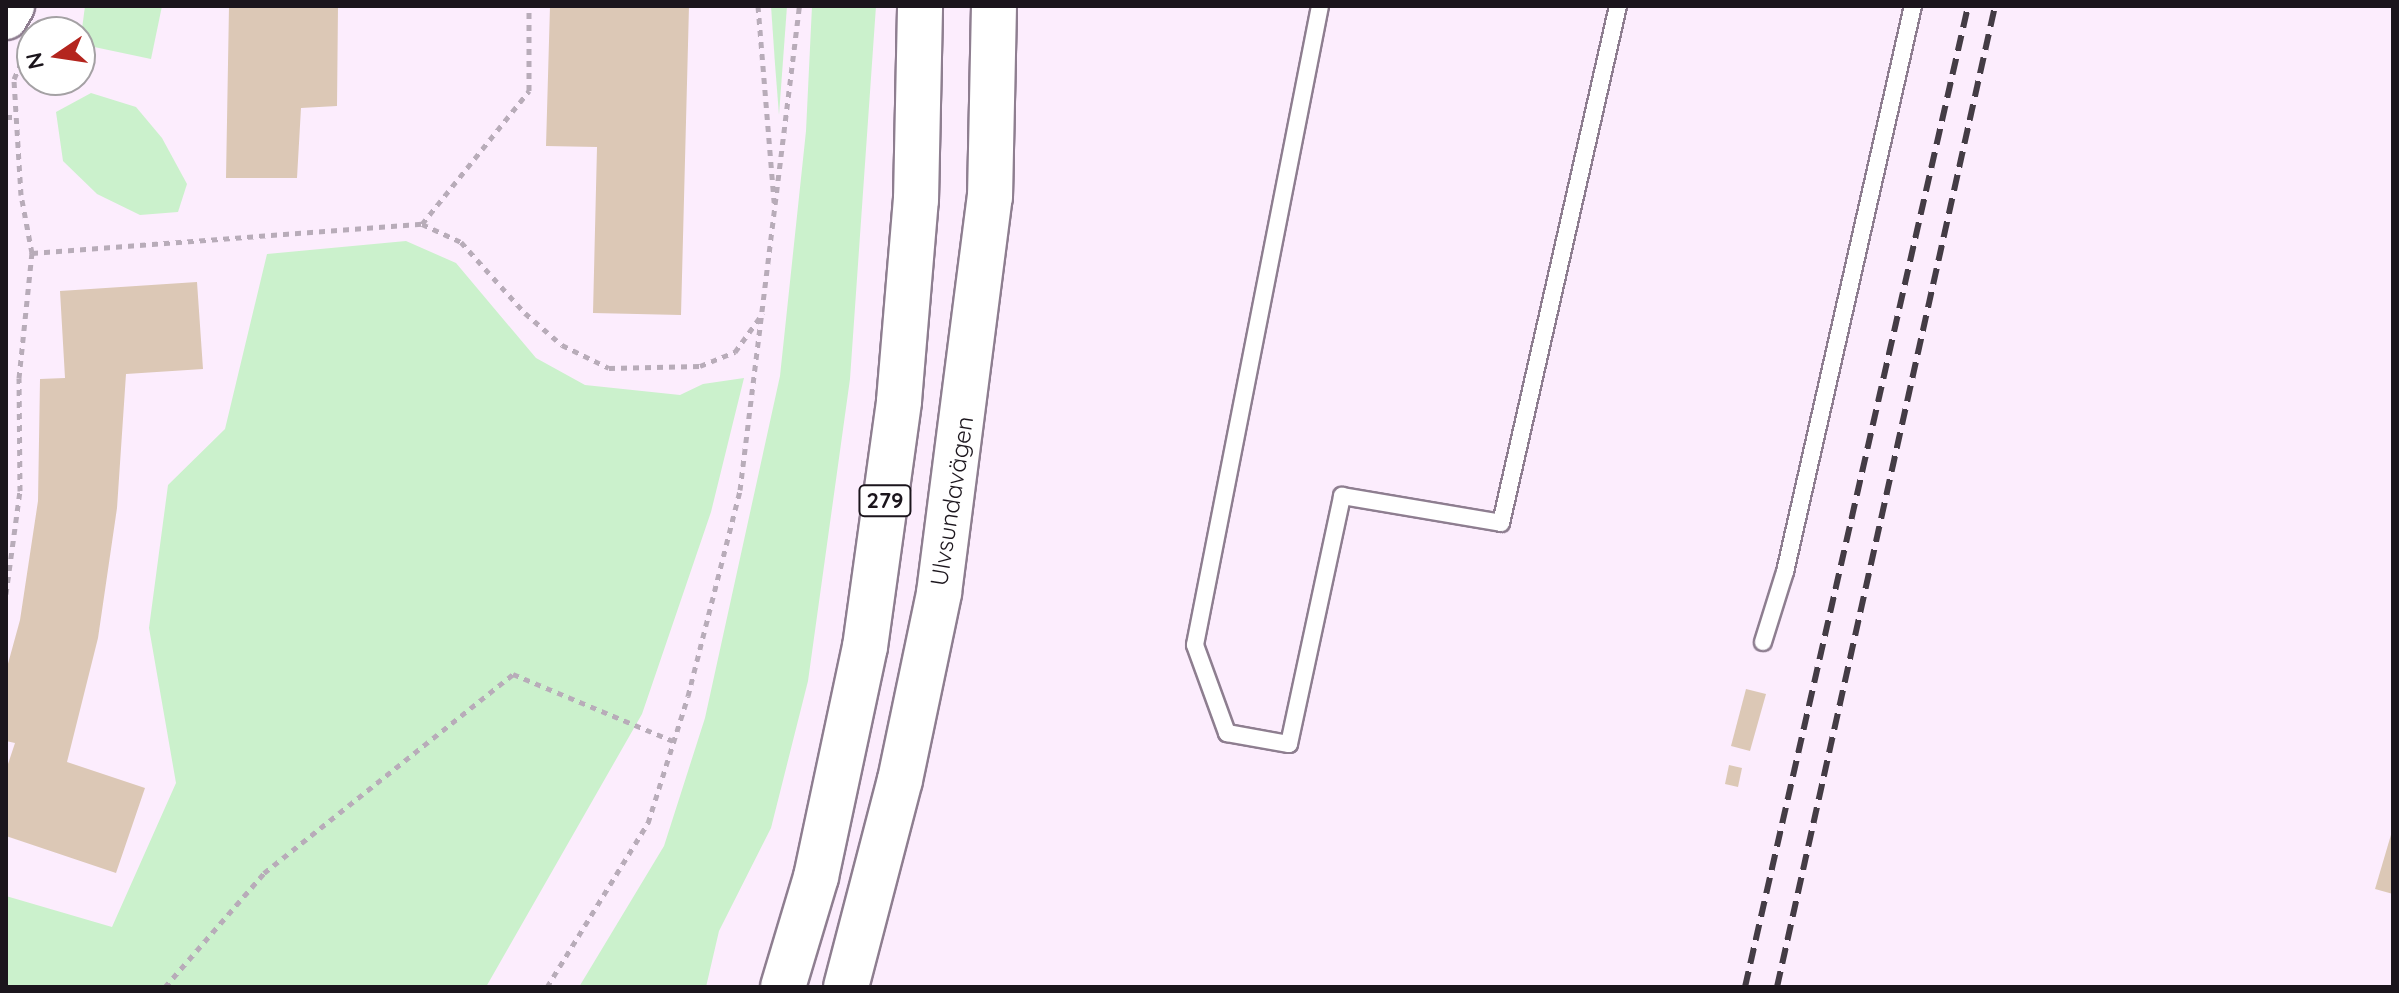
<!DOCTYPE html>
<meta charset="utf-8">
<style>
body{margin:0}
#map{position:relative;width:2399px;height:993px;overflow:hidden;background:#fcedfd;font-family:Quicksand,sans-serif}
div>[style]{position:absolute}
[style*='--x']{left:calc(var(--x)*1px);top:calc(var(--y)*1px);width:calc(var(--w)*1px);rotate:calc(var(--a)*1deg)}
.green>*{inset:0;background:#cbf1cc}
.building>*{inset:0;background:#dcc8b6}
.path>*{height:5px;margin-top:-2.5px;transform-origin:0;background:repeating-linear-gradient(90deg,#b8acb9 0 6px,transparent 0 12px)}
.roads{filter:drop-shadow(2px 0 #8e7e90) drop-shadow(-2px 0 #8e7e90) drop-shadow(0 2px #8e7e90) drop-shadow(0 -2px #8e7e90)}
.service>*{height:16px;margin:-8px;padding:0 8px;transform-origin:8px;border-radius:8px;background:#fff}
.tertiary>*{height:42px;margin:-21px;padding:0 21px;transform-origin:21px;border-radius:21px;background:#fff}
.primary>*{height:44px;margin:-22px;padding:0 22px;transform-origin:22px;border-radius:22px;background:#fff}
.rail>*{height:6px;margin-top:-3px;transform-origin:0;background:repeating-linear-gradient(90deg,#443c45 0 16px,transparent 0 24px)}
span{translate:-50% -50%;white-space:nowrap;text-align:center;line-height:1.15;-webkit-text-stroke:6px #fff;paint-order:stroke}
.shield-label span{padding:2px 6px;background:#fff;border:2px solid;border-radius:6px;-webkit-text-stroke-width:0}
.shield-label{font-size:22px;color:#1b151c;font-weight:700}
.street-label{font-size:24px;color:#1b151c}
.frame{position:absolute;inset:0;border:8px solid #1b151c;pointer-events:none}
.north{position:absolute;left:16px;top:16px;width:80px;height:80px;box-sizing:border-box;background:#fff;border:2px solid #a4a1a4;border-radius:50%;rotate:257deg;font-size:22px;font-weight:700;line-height:32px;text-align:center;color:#1b151c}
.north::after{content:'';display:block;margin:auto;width:28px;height:36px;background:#b4251e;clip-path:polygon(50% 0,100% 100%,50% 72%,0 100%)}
</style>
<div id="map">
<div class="green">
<i style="clip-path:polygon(85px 6px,162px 6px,151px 59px,80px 44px)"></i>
<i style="clip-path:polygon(771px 6px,787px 6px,779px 115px,775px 64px)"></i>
<i style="clip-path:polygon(812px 6px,876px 6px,850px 379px,808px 681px,771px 828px,719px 931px,706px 987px,579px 987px,664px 846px,705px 718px,780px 376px,806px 131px)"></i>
<i style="clip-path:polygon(91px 93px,136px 107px,162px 138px,187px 184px,178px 212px,140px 215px,97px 194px,63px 161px,56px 112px)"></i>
<i style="clip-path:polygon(406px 241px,456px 263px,536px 358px,585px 385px,680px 395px,703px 384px,744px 378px,711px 512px,642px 714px,486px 987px,6px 987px,6px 896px,112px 927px,176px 783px,149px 628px,168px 485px,225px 429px,267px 254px)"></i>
</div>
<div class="building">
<i style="clip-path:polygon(229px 6px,338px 6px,337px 106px,301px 108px,297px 178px,226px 178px)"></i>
<i style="clip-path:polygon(550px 6px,689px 6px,681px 315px,593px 313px,597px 147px,546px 146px)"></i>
<i style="clip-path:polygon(197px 282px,203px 369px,126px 374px,117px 508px,98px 638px,67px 762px,145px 788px,116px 873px,6px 836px,6px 770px,15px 743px,6px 741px,6px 671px,20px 620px,38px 501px,40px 379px,65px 378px,60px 291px)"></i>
<i style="clip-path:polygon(1746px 689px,1766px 694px,1750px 751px,1731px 746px)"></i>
<i style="clip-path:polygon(1729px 765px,1742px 768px,1738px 787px,1725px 784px)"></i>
<i style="clip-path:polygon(2393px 828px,2393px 894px,2375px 889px)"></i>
</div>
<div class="path">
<i style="--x:758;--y:6;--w:197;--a:85.3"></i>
<i style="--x:6;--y:117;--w:11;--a:0"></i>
<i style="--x:422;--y:224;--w:171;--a:-51.2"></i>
<i style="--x:529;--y:91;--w:85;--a:-90"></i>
<i style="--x:32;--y:253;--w:391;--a:-4.3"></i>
<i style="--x:422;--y:224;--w:43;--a:24.8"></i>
<i style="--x:461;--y:242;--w:96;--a:48"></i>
<i style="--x:525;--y:313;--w:49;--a:40.9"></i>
<i style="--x:562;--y:345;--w:52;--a:26.1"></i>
<i style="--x:609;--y:368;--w:91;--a:-1.3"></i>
<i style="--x:700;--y:366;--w:38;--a:-22"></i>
<i style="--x:735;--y:352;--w:48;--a:-54.3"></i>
<i style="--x:6;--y:594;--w:104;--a:-82.3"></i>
<i style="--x:20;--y:491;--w:113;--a:-90.5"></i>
<i style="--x:19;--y:378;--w:126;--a:-84.1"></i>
<i style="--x:32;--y:253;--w:59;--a:-100.7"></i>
<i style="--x:21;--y:195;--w:116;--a:-93.5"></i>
<i style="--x:14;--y:79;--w:27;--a:-66"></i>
<i style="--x:165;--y:987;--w:151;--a:-49"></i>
<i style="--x:264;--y:873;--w:319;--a:-38.6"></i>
<i style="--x:513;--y:674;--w:173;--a:22.7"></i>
<i style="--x:547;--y:987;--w:193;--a:-58.4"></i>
<i style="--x:648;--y:823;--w:133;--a:-72.5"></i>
<i style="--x:688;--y:696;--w:212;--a:-75.8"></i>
<i style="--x:740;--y:490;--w:488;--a:-83"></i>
</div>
<div class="roads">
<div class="service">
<i style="--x:1320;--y:6;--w:651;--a:101.07"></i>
<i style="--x:1195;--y:645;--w:94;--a:70"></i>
<i style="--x:1227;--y:733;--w:63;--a:10.1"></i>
<i style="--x:1289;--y:744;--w:254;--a:-77.9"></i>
<i style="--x:1342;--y:496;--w:161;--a:9.6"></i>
<i style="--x:1501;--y:523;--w:530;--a:-77.25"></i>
<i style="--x:1763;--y:642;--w:73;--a:-72.6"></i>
<i style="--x:1785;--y:572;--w:580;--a:-77.26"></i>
</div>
<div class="tertiary">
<i style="--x:6;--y:18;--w:14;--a:-60"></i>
</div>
<div class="primary">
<i style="--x:783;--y:987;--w:115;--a:-73.3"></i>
<i style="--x:816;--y:877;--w:235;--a:-78"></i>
<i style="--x:865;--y:647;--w:248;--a:-82.1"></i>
<i style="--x:899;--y:401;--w:202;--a:-85.2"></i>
<i style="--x:916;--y:200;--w:194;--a:-88.8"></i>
<i style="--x:846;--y:987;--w:214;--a:-75.4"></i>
<i style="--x:900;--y:780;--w:191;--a:-78.2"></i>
<i style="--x:939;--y:593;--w:399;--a:-82.7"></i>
<i style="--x:990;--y:197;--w:191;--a:-88.8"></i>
</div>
</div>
<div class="rail">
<i style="--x:1745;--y:987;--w:1006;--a:-77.19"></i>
<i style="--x:1777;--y:987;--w:1005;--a:-77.47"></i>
</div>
<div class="shield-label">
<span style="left:885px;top:501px">279</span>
</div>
<div class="street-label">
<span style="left:952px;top:501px;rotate:-81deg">Ulvsundavägen</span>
</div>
<div class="frame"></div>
<div class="north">N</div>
</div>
